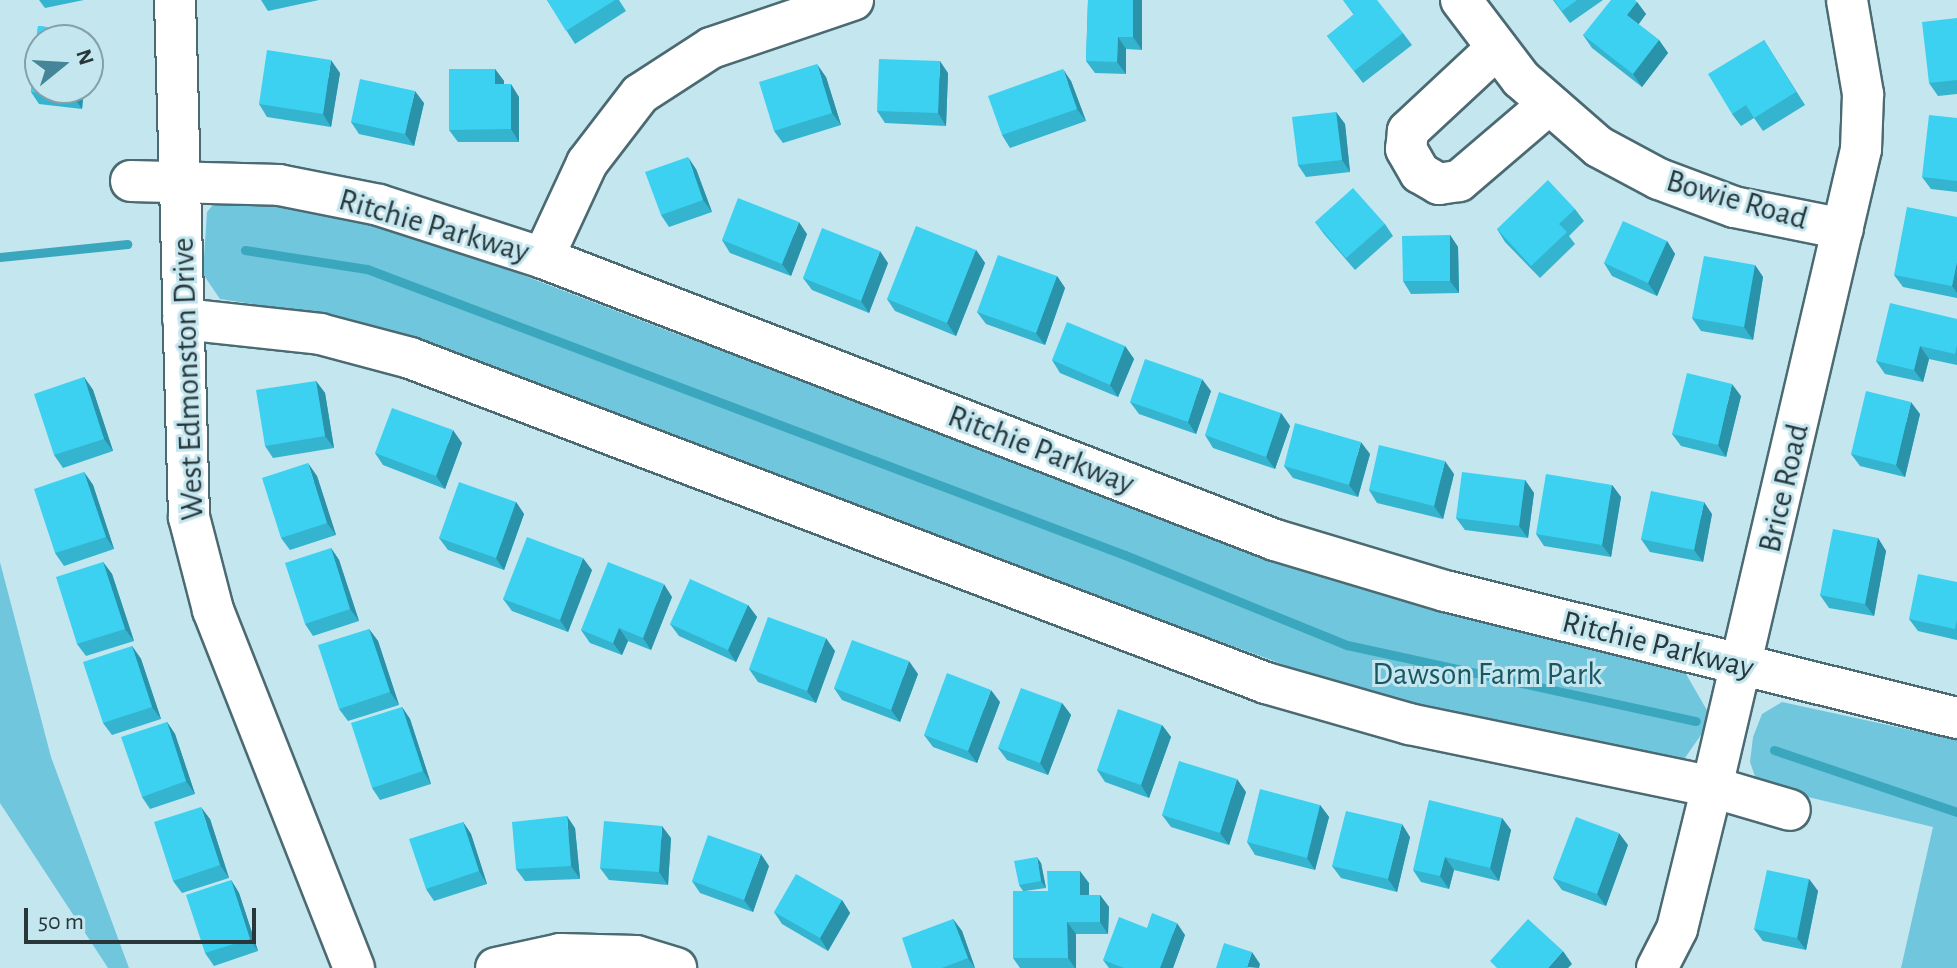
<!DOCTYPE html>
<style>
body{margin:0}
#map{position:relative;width:1957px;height:968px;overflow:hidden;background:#c4e6ef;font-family:"Alegreya Sans",sans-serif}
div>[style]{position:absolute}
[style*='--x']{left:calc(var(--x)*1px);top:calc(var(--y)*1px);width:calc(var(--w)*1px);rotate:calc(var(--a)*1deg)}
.green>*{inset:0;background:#70c6dc}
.stream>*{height:9px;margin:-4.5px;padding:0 4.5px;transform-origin:4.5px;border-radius:4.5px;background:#3aa7bf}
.roads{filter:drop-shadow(2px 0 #4b6a72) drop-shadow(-2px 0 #4b6a72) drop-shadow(0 2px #4b6a72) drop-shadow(0 -2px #4b6a72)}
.minor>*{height:40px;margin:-20px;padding:0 20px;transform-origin:20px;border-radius:20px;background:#fff}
.wall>*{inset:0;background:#34b4cf}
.shaded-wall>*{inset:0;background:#2a92a9}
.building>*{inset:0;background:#3cd1f1}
span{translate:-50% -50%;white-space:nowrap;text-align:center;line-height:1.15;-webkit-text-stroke:6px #c4e6ef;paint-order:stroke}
.street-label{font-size:32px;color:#29363a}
.park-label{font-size:32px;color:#1b5663}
.north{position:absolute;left:24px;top:24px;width:80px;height:80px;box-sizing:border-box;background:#c4e6ef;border:2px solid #86a0a7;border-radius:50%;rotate:72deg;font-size:22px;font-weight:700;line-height:32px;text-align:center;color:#29363a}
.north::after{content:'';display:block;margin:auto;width:28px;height:36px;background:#448697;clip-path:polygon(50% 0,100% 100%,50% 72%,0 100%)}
.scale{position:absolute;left:24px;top:908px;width:232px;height:36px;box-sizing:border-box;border:4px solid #29363a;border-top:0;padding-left:10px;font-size:24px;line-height:28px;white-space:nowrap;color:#29363a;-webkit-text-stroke:6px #c4e6ef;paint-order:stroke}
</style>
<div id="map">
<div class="green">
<i style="clip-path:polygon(237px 195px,381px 221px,679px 335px,1682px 667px,1712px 719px,1678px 768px,1440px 721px,861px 512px,518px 376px,350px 319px,220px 299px,203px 274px,207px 212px,217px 200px)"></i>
<i style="clip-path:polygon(0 562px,51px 757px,129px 968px,108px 968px,0 803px)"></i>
<i style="clip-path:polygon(1782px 702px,1957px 740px,1957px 968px,1901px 968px,1933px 827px,1758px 785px,1750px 762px,1753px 737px,1762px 714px)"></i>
</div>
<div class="stream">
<i style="--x:245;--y:250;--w:123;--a:8.9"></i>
<i style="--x:367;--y:269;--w:810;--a:20.67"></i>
<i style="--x:1125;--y:555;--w:240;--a:22.1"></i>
<i style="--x:1347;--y:645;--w:357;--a:12.3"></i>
<i style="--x:0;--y:257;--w:128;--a:-5.8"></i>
<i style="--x:1774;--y:750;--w:193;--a:18.7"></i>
</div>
<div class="roads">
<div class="minor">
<i style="--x:175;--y:0;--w:517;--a:88.45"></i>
<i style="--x:189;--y:517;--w:96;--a:75.5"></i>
<i style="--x:213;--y:610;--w:385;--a:68.5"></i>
<i style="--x:1461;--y:0;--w:99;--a:52.8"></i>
<i style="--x:1521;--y:79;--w:103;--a:41.1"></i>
<i style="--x:1599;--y:147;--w:68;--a:28.1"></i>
<i style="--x:1659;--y:179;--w:80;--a:20.5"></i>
<i style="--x:1734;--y:207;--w:111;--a:11.4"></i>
<i style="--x:1497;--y:48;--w:122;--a:137"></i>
<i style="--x:1408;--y:131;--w:18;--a:96"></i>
<i style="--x:1406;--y:149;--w:28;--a:60"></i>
<i style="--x:1420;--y:173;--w:22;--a:30"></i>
<i style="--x:1439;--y:184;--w:20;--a:-9"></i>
<i style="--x:1459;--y:181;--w:118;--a:-40.5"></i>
<i style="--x:131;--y:181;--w:148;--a:1.5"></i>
<i style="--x:279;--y:185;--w:102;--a:11.3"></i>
<i style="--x:379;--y:205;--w:172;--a:17.9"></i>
<i style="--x:543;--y:258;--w:784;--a:21.07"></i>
<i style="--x:1275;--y:540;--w:177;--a:16.7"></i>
<i style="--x:1445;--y:591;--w:528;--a:13.93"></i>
<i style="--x:543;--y:258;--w:105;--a:-65.1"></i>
<i style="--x:587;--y:163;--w:87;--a:-52.5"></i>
<i style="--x:640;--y:94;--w:85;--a:-32.9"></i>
<i style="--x:711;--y:48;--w:150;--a:-18.7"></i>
<i style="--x:183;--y:319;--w:138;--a:6.2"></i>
<i style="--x:320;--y:334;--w:93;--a:14.9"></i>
<i style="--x:410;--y:358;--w:916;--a:20.79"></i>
<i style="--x:1266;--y:683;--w:149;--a:16"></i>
<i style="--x:1409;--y:724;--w:309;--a:11.7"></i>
<i style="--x:1712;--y:787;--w:81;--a:16.4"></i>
<i style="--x:496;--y:968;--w:66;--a:-12.3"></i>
<i style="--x:560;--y:954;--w:76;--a:1.5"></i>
<i style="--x:636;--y:956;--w:42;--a:16.7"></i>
<i style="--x:1657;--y:968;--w:44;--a:-62.9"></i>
<i style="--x:1677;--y:929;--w:146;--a:-76.2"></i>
<i style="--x:1712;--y:787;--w:655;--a:-76.85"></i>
<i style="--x:1861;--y:149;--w:55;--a:-87.9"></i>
<i style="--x:1863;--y:94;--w:95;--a:-99.7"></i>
</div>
</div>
<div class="wall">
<i style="clip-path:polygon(39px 0,84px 0,45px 8px)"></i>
<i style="clip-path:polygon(261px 0,319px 0,268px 11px)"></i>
<i style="clip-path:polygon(547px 0,619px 0,626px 11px,575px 44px)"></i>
<i style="clip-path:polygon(1088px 0,1142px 0,1142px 50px,1126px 49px,1126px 74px,1095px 73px,1086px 61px)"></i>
<i style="clip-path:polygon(1343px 0,1403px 33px,1412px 45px,1363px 83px,1327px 36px,1354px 15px)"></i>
<i style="clip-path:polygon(1553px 0,1603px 0,1570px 23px)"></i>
<i style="clip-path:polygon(1637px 2px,1646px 14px,1638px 24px,1659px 40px,1668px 53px,1642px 87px,1592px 48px,1583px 35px)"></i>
<i style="clip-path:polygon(1957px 18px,1957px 94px,1938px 96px,1929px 83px)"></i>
<i style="clip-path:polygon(38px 26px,80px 31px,86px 40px,40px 40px,40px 88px,84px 88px,82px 109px,39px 104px,31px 92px)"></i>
<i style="clip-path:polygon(1764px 40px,1805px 105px,1763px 131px,1754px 118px,1741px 126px,1732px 114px)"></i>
<i style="clip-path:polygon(495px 69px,504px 81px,504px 84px,519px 97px,519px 142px,458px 142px,449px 130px)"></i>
<i style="clip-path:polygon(340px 73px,331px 127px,267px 117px,259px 104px)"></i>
<i style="clip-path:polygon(948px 73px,946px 126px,885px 123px,877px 111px)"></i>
<i style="clip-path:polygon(826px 77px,841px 125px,783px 143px,774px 131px)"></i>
<i style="clip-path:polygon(1071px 81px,1086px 121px,1010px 148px,1002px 135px)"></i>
<i style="clip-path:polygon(424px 103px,414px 146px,359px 134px,351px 122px)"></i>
<i style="clip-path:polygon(1336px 112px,1345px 124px,1350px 172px,1306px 177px,1298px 165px)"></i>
<i style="clip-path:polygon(1957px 118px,1957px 192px,1931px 189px,1922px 177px)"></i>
<i style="clip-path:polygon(696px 169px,712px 212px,669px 227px,661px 215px)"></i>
<i style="clip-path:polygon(1575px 209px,1584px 221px,1569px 236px,1575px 244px,1540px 278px,1505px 242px,1497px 229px)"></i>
<i style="clip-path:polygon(1957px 217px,1957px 298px,1903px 287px,1894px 275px)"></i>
<i style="clip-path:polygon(1315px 222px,1385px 224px,1393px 236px,1355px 270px,1324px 234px)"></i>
<i style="clip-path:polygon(807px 234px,791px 276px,730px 253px,722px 240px)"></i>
<i style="clip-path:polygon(1450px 235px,1458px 247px,1459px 293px,1411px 294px,1403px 281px)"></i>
<i style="clip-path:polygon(1667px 241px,1675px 254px,1657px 296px,1612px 276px,1604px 263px)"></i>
<i style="clip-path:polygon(976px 250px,985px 263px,956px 336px,895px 311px,887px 299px)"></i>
<i style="clip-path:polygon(888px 263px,869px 313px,812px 290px,803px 278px)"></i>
<i style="clip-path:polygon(1755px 265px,1763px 277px,1753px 340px,1701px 331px,1692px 318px)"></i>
<i style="clip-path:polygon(1057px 276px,1065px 288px,1045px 345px,986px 324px,977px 312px)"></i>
<i style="clip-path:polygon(1957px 319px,1957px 365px,1929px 359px,1923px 382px,1885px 374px,1876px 361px)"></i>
<i style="clip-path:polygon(1125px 346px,1134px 359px,1118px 397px,1060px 373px,1052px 360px)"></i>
<i style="clip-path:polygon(84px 377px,93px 390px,113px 451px,63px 468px,54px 455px)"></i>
<i style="clip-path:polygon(316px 381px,325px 393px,334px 448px,273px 458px,265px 446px)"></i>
<i style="clip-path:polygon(1211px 391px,1196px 434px,1139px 414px,1130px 402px)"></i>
<i style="clip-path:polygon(1741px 396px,1726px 457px,1681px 446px,1672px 434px)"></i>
<i style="clip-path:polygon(1281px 413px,1290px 426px,1275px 469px,1213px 448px,1205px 435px)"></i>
<i style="clip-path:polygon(1920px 414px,1905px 477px,1860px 466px,1851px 454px)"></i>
<i style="clip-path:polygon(462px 443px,445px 489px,383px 465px,375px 453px)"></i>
<i style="clip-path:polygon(1370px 454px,1358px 497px,1293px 478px,1284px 466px)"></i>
<i style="clip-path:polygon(84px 472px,93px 485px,114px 549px,64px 566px,55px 553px)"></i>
<i style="clip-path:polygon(1454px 474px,1443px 519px,1377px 503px,1369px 490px)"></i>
<i style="clip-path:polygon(317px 476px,336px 535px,290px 550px,281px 538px)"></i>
<i style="clip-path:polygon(1525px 480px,1534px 493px,1528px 538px,1465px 530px,1456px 518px)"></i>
<i style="clip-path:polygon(1612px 485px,1621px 497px,1611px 557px,1544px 546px,1536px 534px)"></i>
<i style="clip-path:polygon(516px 502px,524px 514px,504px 570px,448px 550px,439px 538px)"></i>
<i style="clip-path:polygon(1712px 514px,1703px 562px,1650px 552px,1641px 539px)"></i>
<i style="clip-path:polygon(1878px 538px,1886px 551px,1874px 616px,1829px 608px,1820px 595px)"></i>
<i style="clip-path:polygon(331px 548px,339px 560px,359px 621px,313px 636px,305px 624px)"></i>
<i style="clip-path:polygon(103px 562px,112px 574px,134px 641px,86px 656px,77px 644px)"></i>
<i style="clip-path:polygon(592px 570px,568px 632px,512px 611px,503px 599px)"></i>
<i style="clip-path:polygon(1957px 582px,1957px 640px,1918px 631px,1909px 619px)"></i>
<i style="clip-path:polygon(672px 597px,651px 650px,628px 641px,622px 655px,590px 643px,581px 630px)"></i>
<i style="clip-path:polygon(748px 605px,757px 617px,736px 662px,679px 636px,670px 624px)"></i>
<i style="clip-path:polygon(369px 629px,378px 641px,399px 705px,348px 721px,339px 709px)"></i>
<i style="clip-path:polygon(132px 646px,141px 659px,161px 719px,112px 735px,103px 723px)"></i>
<i style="clip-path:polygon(835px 651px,816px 703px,758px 682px,749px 669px)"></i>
<i style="clip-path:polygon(918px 674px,900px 722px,842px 700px,834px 688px)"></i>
<i style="clip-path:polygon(1000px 702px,977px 763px,933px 747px,924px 735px)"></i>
<i style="clip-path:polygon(1062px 703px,1071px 715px,1048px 775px,1007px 760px,998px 748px)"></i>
<i style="clip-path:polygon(402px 707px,410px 719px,431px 784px,380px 800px,372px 788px)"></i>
<i style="clip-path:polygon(167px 722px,175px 734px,195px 794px,150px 809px,142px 797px)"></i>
<i style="clip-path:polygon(1162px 725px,1171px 737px,1149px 798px,1105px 782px,1097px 770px)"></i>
<i style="clip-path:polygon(1246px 792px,1229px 845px,1171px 827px,1162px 815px)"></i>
<i style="clip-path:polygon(1320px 805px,1329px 817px,1315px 870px,1255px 855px,1247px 842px)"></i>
<i style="clip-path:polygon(1502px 818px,1511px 830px,1499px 881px,1454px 870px,1449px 889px,1421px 882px,1413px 870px)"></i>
<i style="clip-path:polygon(210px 819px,229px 878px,182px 893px,173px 881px)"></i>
<i style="clip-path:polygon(463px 822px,471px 834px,487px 884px,434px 901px,426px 889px)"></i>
<i style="clip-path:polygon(575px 828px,580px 879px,525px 881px,516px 869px)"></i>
<i style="clip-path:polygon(1410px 837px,1397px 892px,1341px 878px,1332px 866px)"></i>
<i style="clip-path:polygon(671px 838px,668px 885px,609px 880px,600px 868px)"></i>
<i style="clip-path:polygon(1628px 845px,1606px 906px,1562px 890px,1553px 878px)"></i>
<i style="clip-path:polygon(1041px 863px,1046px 888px,1025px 891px,1048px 891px,1089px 883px,1089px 895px,1100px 895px,1109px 907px,1108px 934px,1076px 934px,1076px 968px,1020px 968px,1013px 958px,1023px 891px,1019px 885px)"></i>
<i style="clip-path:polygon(769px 866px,753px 912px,700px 893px,692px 881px)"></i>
<i style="clip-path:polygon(1809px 879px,1818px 891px,1806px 950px,1763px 941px,1754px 929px)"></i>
<i style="clip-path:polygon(231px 880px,239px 893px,258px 951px,214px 966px,205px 953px)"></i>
<i style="clip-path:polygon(842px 900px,850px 913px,828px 951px,782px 924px,774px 912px)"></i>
<i style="clip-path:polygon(953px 919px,962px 931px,975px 968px,912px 968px)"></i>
<i style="clip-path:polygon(1147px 928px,1185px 935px,1173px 968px,1109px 968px,1103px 960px)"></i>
</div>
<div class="shaded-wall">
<i style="clip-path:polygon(1133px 0,1142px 0,1142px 50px,1133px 37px)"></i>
<i style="clip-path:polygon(1637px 2px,1646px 14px,1636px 28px,1627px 15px)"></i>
<i style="clip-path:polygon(80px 31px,86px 40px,79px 40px)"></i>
<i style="clip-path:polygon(1118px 37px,1126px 49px,1126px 74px,1117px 62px)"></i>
<i style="clip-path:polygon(1659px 40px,1668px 53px,1642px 87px,1633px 74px)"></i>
<i style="clip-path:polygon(331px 60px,340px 73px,331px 127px,323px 114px)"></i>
<i style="clip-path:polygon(940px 61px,948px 73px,946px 126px,938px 113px)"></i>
<i style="clip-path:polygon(817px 64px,826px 77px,841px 125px,832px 113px)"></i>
<i style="clip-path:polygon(495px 69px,504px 81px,504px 96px,495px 84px)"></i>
<i style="clip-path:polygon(1063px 69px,1071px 81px,1086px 121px,1077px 109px)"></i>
<i style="clip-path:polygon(511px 84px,519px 97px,519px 142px,511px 129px)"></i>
<i style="clip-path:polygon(74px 88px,84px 88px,82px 109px,73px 96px)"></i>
<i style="clip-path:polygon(415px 91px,424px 103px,414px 146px,405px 134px)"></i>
<i style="clip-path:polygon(1336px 112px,1345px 124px,1350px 172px,1342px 160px)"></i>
<i style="clip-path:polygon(688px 157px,696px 169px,712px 212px,703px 200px)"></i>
<i style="clip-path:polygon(799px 222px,807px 234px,791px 276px,782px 264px)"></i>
<i style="clip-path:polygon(1450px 235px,1458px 247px,1459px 293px,1450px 281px)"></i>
<i style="clip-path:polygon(1667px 241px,1675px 254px,1657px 296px,1648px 283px)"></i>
<i style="clip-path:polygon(976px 250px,985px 263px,956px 336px,947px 323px)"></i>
<i style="clip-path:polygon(880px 251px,888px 263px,869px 313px,861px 301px)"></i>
<i style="clip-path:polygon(1957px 262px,1957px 293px,1952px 286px)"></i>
<i style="clip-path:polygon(1755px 265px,1763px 277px,1753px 340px,1744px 327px)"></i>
<i style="clip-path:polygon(1057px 276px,1065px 288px,1045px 345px,1036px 333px)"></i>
<i style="clip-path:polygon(1125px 346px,1134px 359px,1118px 397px,1110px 385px)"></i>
<i style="clip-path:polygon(1920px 346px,1929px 359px,1923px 382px,1914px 370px)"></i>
<i style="clip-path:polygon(84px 377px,93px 390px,113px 451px,104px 439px)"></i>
<i style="clip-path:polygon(1202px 379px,1211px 391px,1196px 434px,1188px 422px)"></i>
<i style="clip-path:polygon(316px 381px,325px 393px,334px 448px,325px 436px)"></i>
<i style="clip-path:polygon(1732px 384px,1741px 396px,1726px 457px,1718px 445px)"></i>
<i style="clip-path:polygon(1911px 402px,1920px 414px,1905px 477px,1896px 465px)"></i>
<i style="clip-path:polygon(1281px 413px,1290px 426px,1275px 469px,1266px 457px)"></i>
<i style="clip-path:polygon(453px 430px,462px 443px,445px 489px,436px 476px)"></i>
<i style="clip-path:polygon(1361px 442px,1370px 454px,1358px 497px,1349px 485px)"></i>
<i style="clip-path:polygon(1445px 461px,1454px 474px,1443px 519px,1434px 506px)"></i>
<i style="clip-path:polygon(308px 463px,317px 476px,336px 535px,327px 523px)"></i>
<i style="clip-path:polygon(84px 472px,93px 485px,114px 549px,106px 537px)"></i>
<i style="clip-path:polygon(1525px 480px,1534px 493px,1528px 538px,1519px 526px)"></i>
<i style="clip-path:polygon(1612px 485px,1621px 497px,1611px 557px,1602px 545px)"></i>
<i style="clip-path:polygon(516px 502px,524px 514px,504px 570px,496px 558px)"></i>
<i style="clip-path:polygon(1704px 502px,1712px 514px,1703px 562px,1694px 550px)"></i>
<i style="clip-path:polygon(1878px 538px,1886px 551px,1874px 616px,1865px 604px)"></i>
<i style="clip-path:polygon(331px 548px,339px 560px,359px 621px,350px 609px)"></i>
<i style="clip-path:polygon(583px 558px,592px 570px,568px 632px,560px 620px)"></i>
<i style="clip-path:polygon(103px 562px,112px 574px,134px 641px,125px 629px)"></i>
<i style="clip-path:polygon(664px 584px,672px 597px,651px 650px,643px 638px)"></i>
<i style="clip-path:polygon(748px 605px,757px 617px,736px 662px,728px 650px)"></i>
<i style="clip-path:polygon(619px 628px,628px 641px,622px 655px,613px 643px)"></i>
<i style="clip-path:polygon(369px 629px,378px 641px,399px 705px,390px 692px)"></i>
<i style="clip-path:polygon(826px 638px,835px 651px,816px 703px,807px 691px)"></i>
<i style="clip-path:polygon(132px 646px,141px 659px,161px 719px,152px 707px)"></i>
<i style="clip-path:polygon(909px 661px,918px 674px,900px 722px,891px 710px)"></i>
<i style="clip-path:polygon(991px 690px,1000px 702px,977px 763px,968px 751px)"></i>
<i style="clip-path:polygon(1062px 703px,1071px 715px,1048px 775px,1040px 763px)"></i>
<i style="clip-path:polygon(402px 707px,410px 719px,431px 784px,423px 771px)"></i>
<i style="clip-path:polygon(167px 722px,175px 734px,195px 794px,186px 781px)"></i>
<i style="clip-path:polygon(1162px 725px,1171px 737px,1149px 798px,1141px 785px)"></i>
<i style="clip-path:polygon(1237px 779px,1246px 792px,1229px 845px,1220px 833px)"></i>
<i style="clip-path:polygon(1320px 805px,1329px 817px,1315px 870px,1307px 858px)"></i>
<i style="clip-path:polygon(201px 807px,210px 819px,229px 878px,220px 865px)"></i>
<i style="clip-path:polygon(567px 816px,575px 828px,580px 879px,571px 866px)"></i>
<i style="clip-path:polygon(1502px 818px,1511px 830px,1499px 881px,1490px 868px)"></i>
<i style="clip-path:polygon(463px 822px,471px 834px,487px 884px,479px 871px)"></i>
<i style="clip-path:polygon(1402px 824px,1410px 837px,1397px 892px,1388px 879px)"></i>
<i style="clip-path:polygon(662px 826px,671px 838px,668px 885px,659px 872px)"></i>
<i style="clip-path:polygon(1619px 833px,1628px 845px,1606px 906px,1597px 894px)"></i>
<i style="clip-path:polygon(761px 854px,769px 866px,753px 912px,744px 900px)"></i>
<i style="clip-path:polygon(1037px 857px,1041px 863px,1046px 888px,1041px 881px)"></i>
<i style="clip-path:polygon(1445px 857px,1454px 870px,1449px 889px,1440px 876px)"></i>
<i style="clip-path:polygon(1080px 871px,1089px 883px,1089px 907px,1080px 895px)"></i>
<i style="clip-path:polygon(1809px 879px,1818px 891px,1806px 950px,1797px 938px)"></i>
<i style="clip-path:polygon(231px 880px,239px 893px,258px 951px,250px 939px)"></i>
<i style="clip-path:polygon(1100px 895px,1109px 907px,1108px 934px,1100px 922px)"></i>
<i style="clip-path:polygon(842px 900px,850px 913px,828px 951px,820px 938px)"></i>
<i style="clip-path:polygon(953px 919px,962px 931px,975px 968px,968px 958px)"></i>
<i style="clip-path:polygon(1067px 922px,1076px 934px,1076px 968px,1075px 968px,1068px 958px)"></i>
<i style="clip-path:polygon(1177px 923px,1185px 935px,1173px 968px,1160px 968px)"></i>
<i style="clip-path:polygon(1563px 951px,1572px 964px,1568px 968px,1548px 968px)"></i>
<i style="clip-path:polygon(1252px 952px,1260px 964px,1259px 968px,1247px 967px)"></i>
</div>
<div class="building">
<i style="clip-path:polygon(547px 0,615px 0,566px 31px)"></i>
<i style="clip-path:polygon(1088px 0,1133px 0,1133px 37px,1118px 37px,1117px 62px,1086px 61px)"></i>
<i style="clip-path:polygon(1343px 0,1377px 0,1403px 33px,1354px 71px,1327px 36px,1354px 14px)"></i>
<i style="clip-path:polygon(1554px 0,1577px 0,1562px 11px)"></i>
<i style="clip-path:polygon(1611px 0,1635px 0,1637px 2px,1627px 15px,1659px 40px,1633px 74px,1583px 35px)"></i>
<i style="clip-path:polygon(1957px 18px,1957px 80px,1929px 83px,1922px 22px)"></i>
<i style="clip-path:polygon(38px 26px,80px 31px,79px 40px,40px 40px,40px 88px,74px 88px,73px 96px,31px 92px)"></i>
<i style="clip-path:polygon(1764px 40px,1796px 92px,1754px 118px,1746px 105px,1732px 114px,1708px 74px)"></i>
<i style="clip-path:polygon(267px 50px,331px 60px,323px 114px,259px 104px)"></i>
<i style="clip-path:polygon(879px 59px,940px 61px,938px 113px,877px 111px)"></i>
<i style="clip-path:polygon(817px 64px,832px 113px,774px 131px,759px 82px)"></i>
<i style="clip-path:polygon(449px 69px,495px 69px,495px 84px,511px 84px,511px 129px,449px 130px)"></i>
<i style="clip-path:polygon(1063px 69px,1077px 109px,1002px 135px,988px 96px)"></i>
<i style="clip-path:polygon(360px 79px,415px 91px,405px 134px,351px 122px)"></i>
<i style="clip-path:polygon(1336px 112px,1342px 160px,1298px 165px,1292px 117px)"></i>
<i style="clip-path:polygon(1929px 115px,1957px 118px,1957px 181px,1922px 177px)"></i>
<i style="clip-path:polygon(688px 157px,703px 200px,661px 215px,645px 172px)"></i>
<i style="clip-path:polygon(1548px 180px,1575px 209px,1559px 224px,1567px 232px,1531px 266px,1497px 229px)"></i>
<i style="clip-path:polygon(1353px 188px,1385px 224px,1346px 258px,1315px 222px)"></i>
<i style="clip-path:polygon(738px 198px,799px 222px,782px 264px,722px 240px)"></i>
<i style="clip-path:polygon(1907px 207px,1957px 217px,1957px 262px,1952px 286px,1894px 275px)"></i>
<i style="clip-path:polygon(1623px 221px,1667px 241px,1648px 283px,1604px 263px)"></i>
<i style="clip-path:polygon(916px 226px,976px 250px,947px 323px,887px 299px)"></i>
<i style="clip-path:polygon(822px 228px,880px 251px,861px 301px,803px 278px)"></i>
<i style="clip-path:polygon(1450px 235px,1450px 281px,1403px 281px,1402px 236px)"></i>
<i style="clip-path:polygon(998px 255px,1057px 276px,1036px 333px,977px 312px)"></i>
<i style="clip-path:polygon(1704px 256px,1755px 265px,1744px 327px,1692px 318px)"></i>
<i style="clip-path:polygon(1890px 303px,1957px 319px,1957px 345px,1955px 354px,1920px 346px,1914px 370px,1876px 361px)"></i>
<i style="clip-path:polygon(1067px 322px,1125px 346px,1110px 385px,1052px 360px)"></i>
<i style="clip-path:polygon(1145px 359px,1202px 379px,1188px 422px,1130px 402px)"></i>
<i style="clip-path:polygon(1687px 373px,1732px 384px,1718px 445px,1672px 434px)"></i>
<i style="clip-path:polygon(84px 377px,104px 439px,54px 455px,34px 394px)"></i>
<i style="clip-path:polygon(316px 381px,325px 436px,265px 446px,256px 390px)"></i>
<i style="clip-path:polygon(1866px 391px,1911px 402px,1896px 465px,1851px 454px)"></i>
<i style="clip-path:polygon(1219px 392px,1281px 413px,1266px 457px,1205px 435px)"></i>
<i style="clip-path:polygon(392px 408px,453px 430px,436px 476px,375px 453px)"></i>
<i style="clip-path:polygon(1295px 423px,1361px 442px,1349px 485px,1284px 466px)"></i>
<i style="clip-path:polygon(1379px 445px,1445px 461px,1434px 506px,1369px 490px)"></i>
<i style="clip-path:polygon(308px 463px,327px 523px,281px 538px,262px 478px)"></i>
<i style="clip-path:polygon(84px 472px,106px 537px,55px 553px,34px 489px)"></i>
<i style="clip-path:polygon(1462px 472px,1525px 480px,1519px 526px,1456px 518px)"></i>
<i style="clip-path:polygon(1546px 474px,1612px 485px,1602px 545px,1536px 534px)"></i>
<i style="clip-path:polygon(459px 482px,516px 502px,496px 558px,439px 538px)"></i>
<i style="clip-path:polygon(1651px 491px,1704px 502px,1694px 550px,1641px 539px)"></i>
<i style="clip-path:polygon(1833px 529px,1878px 538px,1865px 604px,1820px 595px)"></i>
<i style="clip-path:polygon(527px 537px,583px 558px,560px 620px,503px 599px)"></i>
<i style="clip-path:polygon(331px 548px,350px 609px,305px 624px,285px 563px)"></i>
<i style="clip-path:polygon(103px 562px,125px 629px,77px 644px,56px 577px)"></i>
<i style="clip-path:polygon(608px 562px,664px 584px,643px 638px,619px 628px,613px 643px,581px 630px)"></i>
<i style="clip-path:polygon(1918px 574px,1957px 582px,1957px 620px,1955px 629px,1909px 619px)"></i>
<i style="clip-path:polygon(690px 579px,748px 605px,728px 650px,670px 624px)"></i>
<i style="clip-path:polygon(768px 617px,826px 638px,807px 691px,749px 669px)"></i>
<i style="clip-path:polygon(369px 629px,390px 692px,339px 709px,318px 645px)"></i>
<i style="clip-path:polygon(852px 640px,909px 661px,891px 710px,834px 688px)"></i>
<i style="clip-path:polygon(132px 646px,152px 707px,103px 723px,83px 662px)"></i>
<i style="clip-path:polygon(947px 673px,991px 690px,968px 751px,924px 735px)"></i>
<i style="clip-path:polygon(1021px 688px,1062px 703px,1040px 763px,998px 748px)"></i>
<i style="clip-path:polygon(402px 707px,423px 771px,372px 788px,351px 723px)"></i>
<i style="clip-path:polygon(1118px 709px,1162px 725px,1141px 785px,1097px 770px)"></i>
<i style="clip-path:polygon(167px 722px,186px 781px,142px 797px,121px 737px)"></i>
<i style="clip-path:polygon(1179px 761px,1237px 779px,1220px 833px,1162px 815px)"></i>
<i style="clip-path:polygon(1260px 789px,1320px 805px,1307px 858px,1247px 842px)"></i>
<i style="clip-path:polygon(1429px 800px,1502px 818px,1490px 868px,1445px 857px,1440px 876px,1413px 870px)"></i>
<i style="clip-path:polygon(201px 807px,220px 865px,173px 881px,154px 822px)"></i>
<i style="clip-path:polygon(1346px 811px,1402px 824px,1388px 879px,1332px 866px)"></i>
<i style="clip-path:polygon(567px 816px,571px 866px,516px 869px,512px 822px)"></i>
<i style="clip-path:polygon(1576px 817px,1619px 833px,1597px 894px,1553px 878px)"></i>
<i style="clip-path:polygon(604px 821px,662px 826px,659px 872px,600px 868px)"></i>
<i style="clip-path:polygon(463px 822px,479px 871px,426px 889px,409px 839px)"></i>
<i style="clip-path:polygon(708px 835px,761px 854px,744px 900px,692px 881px)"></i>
<i style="clip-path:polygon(1037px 857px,1041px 881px,1019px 885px,1014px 861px)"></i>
<i style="clip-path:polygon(1767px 870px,1809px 879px,1797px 938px,1754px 929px)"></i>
<i style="clip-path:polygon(1047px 871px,1080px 871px,1080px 895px,1100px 895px,1100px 922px,1067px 922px,1068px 958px,1013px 958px,1013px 891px,1048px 891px)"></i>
<i style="clip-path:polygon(796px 874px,842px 900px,820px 938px,774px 912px)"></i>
<i style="clip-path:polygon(231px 880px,250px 939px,205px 953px,186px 895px)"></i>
<i style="clip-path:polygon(1152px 913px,1177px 923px,1160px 968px,1124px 968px,1103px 960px,1119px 917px,1147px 928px)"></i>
<i style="clip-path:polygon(953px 919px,968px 958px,942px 968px,912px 968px,902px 938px)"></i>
<i style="clip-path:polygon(1528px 919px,1563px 951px,1548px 968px,1497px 968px,1490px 961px)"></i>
<i style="clip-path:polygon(1224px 943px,1252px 952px,1247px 967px,1251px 968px,1216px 968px)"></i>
</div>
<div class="street-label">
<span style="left:1737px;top:200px;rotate:16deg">Bowie Road</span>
<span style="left:434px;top:226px;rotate:16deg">Ritchie Parkway</span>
<span style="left:188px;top:379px;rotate:-92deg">West Edmonston Drive</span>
<span style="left:1041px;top:450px;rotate:21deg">Ritchie Parkway</span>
<span style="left:1784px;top:488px;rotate:-77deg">Brice Road</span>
<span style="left:1658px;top:645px;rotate:14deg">Ritchie Parkway</span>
</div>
<div class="park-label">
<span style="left:1487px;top:674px">Dawson Farm Park</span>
</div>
<div class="north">N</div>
<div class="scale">50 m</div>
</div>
